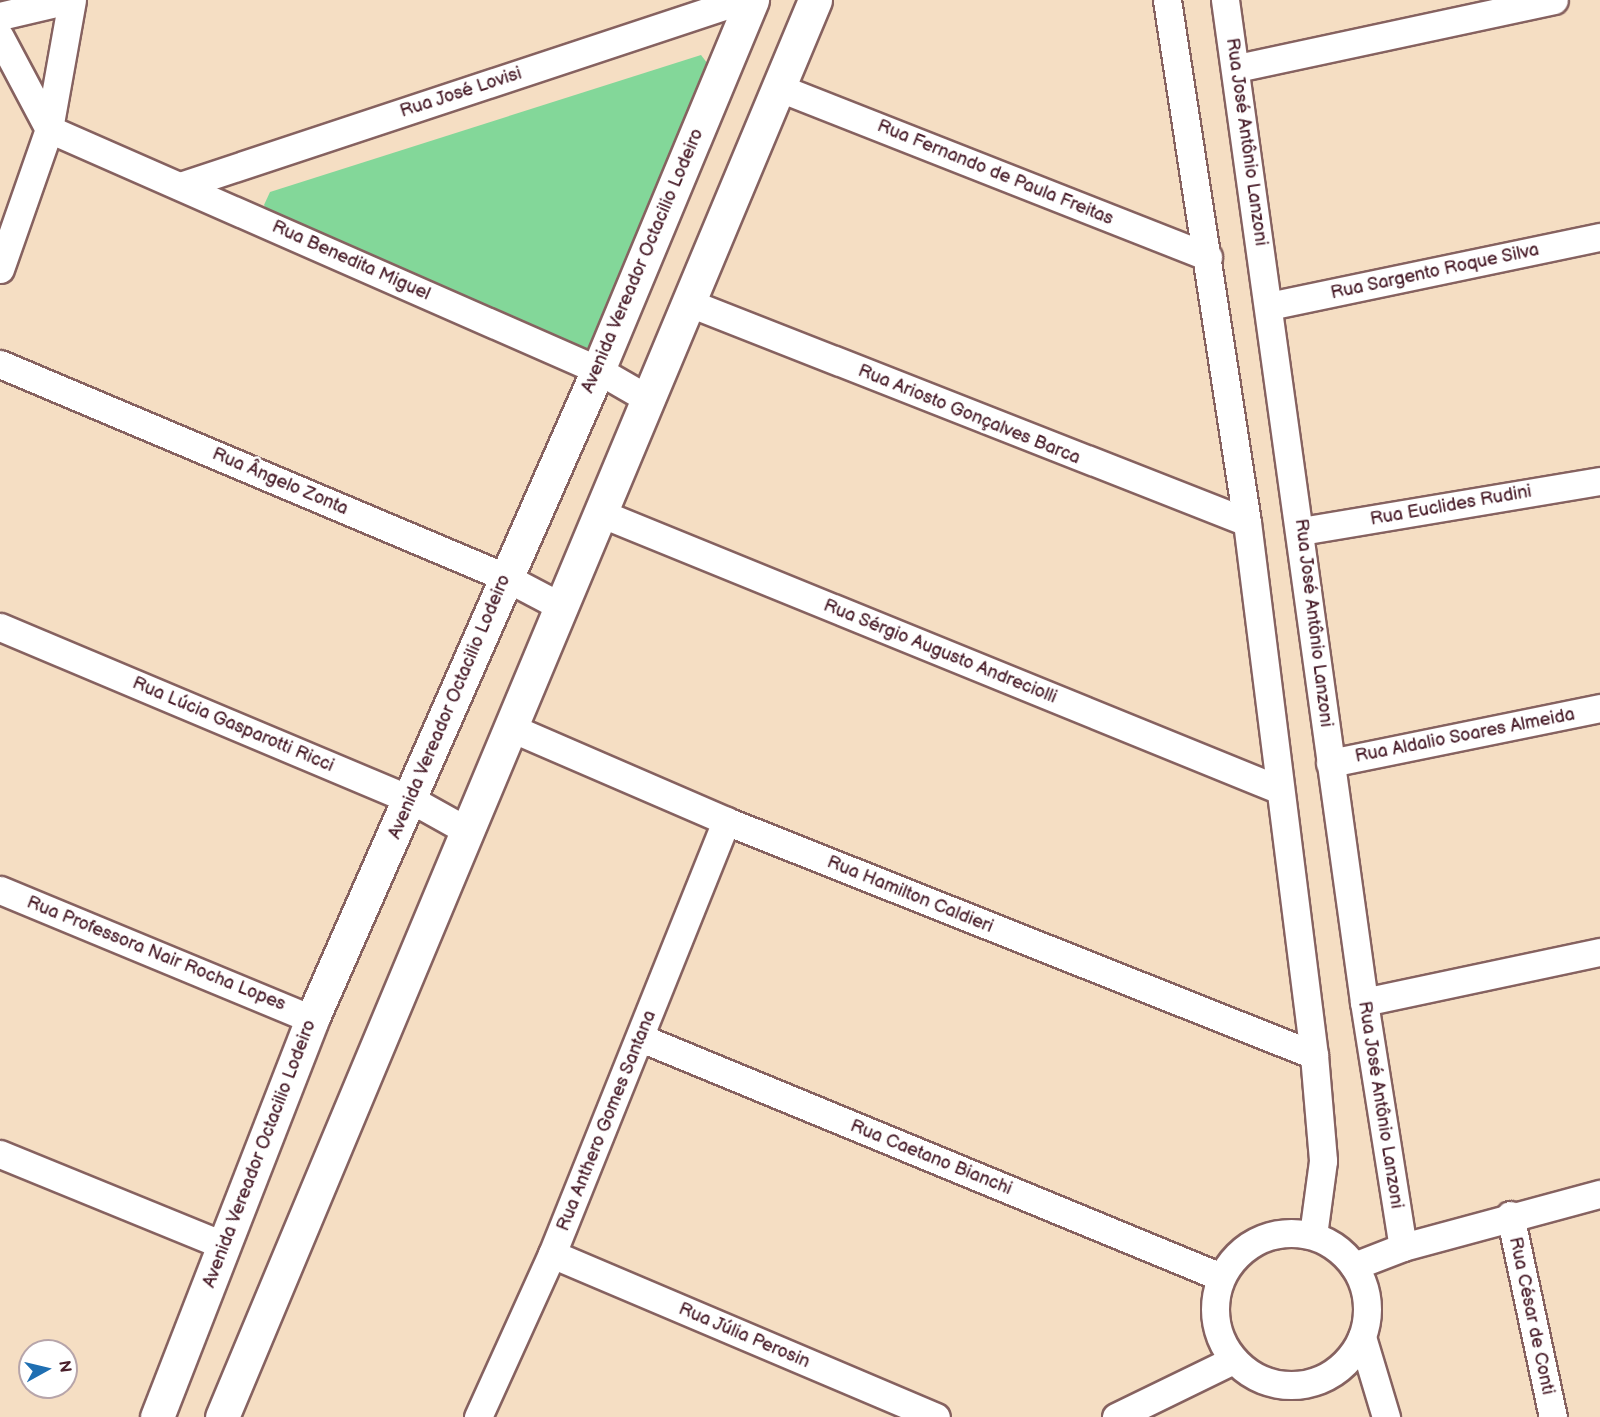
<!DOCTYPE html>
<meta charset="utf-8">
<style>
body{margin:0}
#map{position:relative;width:1600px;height:1417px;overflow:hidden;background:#f5dec3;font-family:"Balsamiq Sans",sans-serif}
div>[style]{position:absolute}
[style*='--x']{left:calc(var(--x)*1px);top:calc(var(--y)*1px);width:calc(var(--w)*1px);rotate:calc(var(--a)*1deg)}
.green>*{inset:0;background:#83d799}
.roads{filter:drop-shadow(2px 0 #866260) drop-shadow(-2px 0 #866260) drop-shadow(0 2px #866260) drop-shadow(0 -2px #866260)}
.minor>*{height:27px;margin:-13.5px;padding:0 13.5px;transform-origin:13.5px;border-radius:13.5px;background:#fff}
.minor>.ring{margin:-13.5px;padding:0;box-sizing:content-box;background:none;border:27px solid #fff;border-radius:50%}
.tertiary>*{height:33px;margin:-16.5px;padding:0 16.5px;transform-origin:16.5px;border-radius:16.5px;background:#fff}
span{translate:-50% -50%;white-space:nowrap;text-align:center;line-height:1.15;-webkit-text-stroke:5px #fff;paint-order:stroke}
.street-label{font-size:18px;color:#4a1f2b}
.north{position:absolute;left:18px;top:1339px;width:60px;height:60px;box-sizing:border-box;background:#fff;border:2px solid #b7a5aa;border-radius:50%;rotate:82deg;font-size:16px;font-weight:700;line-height:24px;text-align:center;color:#4a1f2b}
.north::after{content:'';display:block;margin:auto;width:21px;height:27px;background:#1f6fb2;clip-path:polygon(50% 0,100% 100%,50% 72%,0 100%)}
</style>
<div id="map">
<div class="green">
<i style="clip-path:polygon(701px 55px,714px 72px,593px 353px,274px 221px,264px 205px,270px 192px)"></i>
</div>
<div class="roads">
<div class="minor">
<i style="--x:1167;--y:0;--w:528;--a:81.29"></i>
<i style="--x:1247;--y:522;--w:537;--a:82.84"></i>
<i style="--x:1314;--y:1055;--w:106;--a:85.1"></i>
<i style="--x:1323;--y:1161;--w:75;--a:97.7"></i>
<i style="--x:1225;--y:0;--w:1012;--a:82.1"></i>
<i style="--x:1364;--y:1002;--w:248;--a:81"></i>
<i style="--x:0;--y:16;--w:70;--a:-13.2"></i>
<i style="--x:0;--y:37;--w:104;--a:62"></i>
<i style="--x:49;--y:129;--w:600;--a:23.7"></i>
<i style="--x:598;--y:370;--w:60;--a:30"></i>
<i style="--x:1237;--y:68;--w:324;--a:-12.1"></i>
<i style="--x:782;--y:89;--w:458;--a:21.5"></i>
<i style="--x:180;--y:186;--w:592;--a:-18.31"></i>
<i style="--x:0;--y:269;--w:148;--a:-70.7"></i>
<i style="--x:49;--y:129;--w:131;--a:-79.9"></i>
<i style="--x:692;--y:304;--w:596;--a:21.44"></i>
<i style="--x:1269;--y:306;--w:338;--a:-11.8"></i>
<i style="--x:0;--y:364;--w:548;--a:22.87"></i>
<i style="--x:505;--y:577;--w:60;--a:27.8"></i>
<i style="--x:600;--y:513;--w:734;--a:22.16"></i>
<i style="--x:1301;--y:531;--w:303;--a:-9.5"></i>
<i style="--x:0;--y:627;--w:447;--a:22.8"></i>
<i style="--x:412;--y:800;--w:60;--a:29.1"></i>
<i style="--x:509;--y:727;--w:236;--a:23.4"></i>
<i style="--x:726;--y:821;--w:633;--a:21.7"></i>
<i style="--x:1330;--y:763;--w:276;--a:-11.5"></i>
<i style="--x:0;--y:890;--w:338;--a:22.5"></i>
<i style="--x:1364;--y:1002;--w:241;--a:-12"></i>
<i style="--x:641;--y:1038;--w:627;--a:22.4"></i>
<i style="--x:0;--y:1154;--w:243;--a:22.2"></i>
<i style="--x:1510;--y:1215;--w:207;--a:78"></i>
<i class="ring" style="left:1215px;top:1233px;width:125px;height:125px"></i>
<i style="--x:552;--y:1254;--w:417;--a:23"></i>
<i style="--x:1354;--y:1266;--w:53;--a:-21.2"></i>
<i style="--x:1403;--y:1247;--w:204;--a:-15.1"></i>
<i style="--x:1362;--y:1337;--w:84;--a:73.3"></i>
<i style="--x:478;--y:1417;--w:179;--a:-65.6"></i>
<i style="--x:552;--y:1254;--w:467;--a:-68.1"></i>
<i style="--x:1116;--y:1417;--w:130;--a:-26"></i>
</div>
<div class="tertiary">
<i style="--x:157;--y:1417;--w:427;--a:-68.7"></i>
<i style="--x:312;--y:1019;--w:709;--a:-66.22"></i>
<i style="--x:598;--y:370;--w:401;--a:-67.4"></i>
<i style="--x:222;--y:1417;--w:1536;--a:-67.29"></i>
</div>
</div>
<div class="street-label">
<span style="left:461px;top:93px;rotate:-18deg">Rua José Lovisi</span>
<span style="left:1246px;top:142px;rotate:82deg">Rua José Antônio Lanzoni</span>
<span style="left:995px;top:173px;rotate:22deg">Rua Fernando de Paula Freitas</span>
<span style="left:351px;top:261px;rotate:24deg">Rua Benedita Miguel</span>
<span style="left:643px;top:261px;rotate:-67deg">Avenida Vereador Octacilio Lodeiro</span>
<span style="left:1435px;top:272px;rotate:-12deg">Rua Sargento Roque Silva</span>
<span style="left:969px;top:415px;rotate:22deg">Rua Ariosto Gonçalves Barca</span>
<span style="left:280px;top:482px;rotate:23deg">Rua Ângelo Zonta</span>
<span style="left:1451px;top:506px;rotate:-10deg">Rua Euclides Rudini</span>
<span style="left:1313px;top:623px;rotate:83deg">Rua José Antônio Lanzoni</span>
<span style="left:940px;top:652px;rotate:22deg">Rua Sérgio Augusto Andreciolli</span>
<span style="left:450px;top:707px;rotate:-67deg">Avenida Vereador Octacilio Lodeiro</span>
<span style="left:233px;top:725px;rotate:23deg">Rua Lúcia Gasparotti Ricci</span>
<span style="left:1465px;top:736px;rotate:-11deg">Rua Aldalio Soares Almeida</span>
<span style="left:910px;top:895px;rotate:22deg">Rua Hamilton Caldieri</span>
<span style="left:156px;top:954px;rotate:22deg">Rua Professora Nair Rocha Lopes</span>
<span style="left:1380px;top:1105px;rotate:81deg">Rua José Antônio Lanzoni</span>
<span style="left:607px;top:1121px;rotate:-68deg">Rua Anthero Gomes Santana</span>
<span style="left:260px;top:1154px;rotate:-69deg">Avenida Vereador Octacilio Lodeiro</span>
<span style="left:931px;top:1158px;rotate:22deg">Rua Caetano Bianchi</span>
<span style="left:1531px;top:1316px;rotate:78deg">Rua César de Conti</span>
<span style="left:744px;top:1336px;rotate:23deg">Rua Júlia Perosin</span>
</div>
<div class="north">N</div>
</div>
